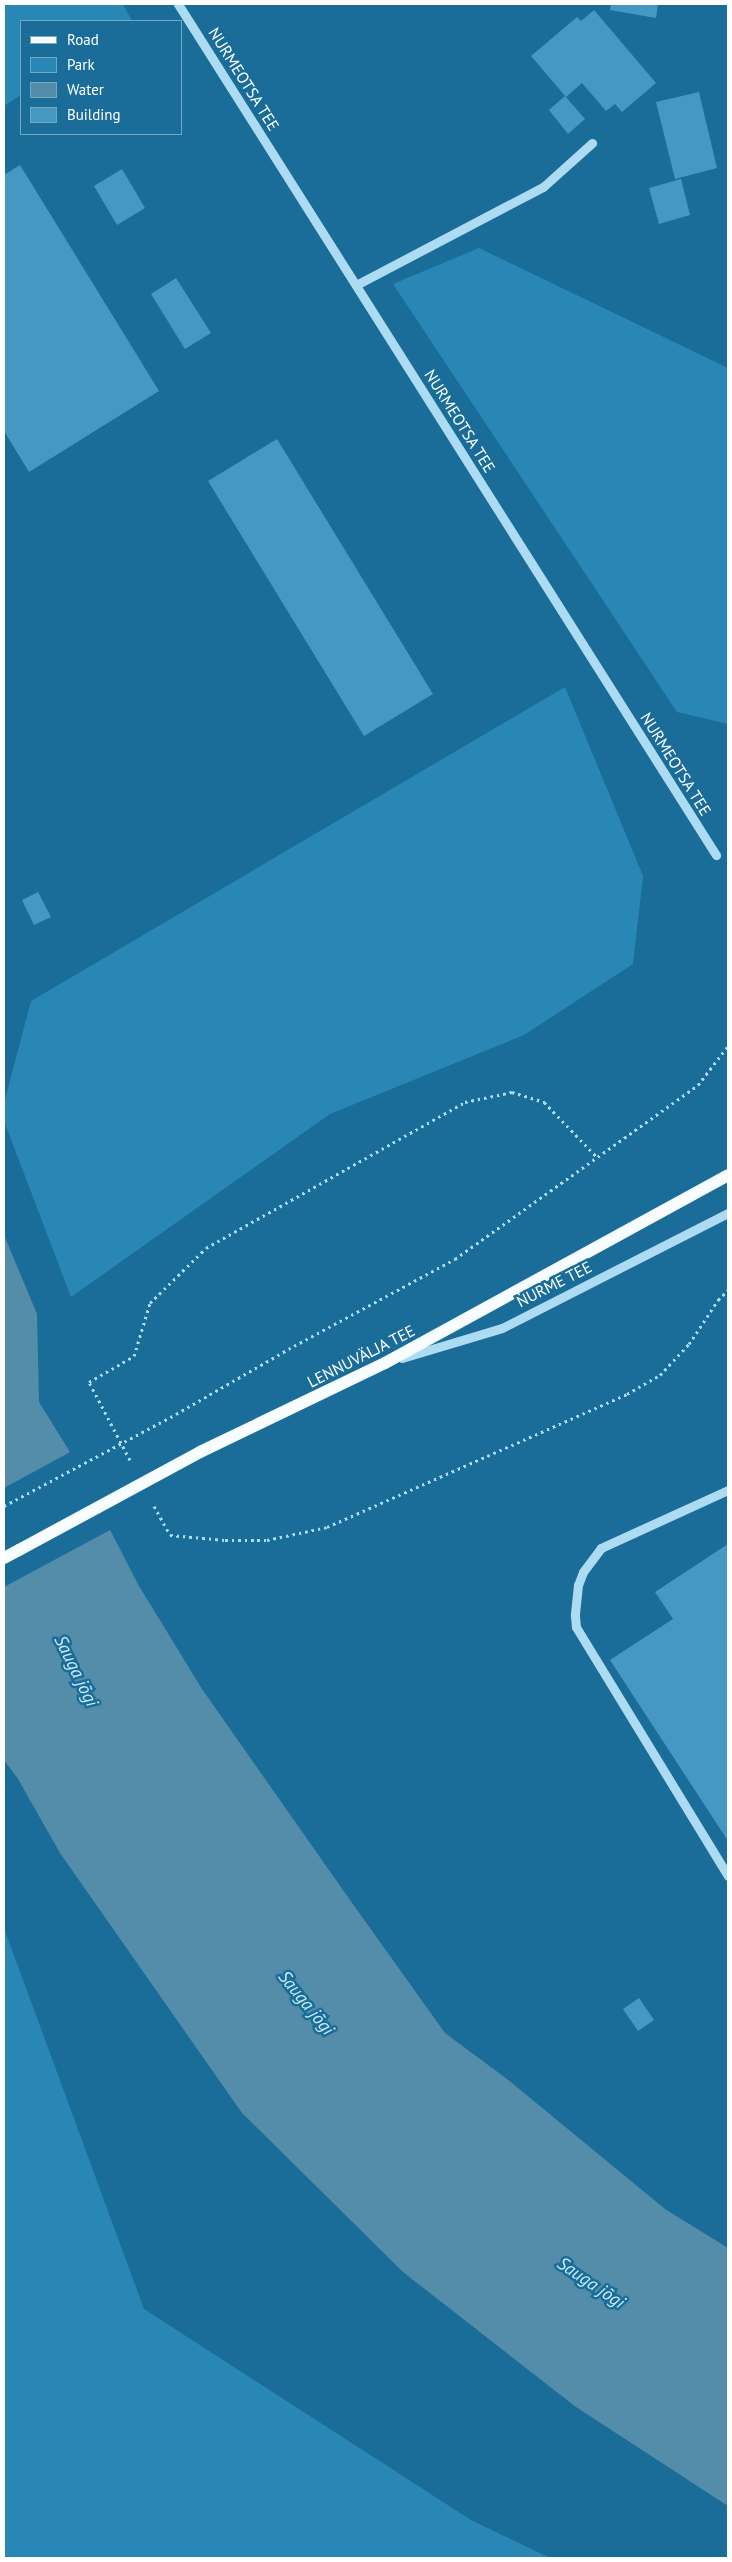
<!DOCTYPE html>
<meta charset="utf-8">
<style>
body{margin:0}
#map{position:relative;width:732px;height:2562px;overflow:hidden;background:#196d98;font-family:"PT Sans",sans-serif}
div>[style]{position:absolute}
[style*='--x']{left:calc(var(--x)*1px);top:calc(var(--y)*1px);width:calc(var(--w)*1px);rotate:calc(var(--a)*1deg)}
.green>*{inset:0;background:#2887b5}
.water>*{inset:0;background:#548daa}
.pier>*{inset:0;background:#196d98}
.building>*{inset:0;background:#4598c1}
.path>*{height:3px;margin-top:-1.5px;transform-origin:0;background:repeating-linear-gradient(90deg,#addbf1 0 2.5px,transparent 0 6.5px)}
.minor>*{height:9px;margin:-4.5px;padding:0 4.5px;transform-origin:4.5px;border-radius:4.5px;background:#addbf1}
.major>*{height:12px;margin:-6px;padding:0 6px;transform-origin:6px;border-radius:6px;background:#f7fcff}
.path-bridge>*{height:3px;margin-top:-1.5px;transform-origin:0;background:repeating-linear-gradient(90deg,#addbf1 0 2.5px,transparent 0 6.5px)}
.major-bridge>*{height:12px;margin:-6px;padding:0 6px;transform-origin:6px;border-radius:6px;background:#f7fcff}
span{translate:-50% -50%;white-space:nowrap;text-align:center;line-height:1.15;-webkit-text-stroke:5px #196d98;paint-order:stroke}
.street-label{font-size:16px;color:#fff}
.water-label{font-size:18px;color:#caebfa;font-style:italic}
.frame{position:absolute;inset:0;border:5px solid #fff;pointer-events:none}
.legend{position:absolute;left:20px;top:20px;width:162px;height:115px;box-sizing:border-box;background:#196d98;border:1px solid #75a7c1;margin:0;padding:6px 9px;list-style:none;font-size:15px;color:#fff}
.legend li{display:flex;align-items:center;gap:10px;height:25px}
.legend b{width:25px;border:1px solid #75a7c1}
</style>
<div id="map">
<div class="green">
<i style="clip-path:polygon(4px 4px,123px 4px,132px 21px,21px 21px,21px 95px,4px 106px)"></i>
<i style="clip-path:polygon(479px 248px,728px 368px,728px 724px,677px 712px,393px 284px)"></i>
<i style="clip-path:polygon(565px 687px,643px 876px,633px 964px,524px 1035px,330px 1114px,71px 1297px,4px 1121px,4px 1103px,31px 1001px)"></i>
<i style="clip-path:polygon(4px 1928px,144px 2309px,471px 2520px,550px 2558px,4px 2558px)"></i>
</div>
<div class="water">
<i style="clip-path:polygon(4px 1235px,37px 1314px,39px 1402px,70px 1452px,139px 1586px,202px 1689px,350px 1900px,445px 2033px,507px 2079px,665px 2209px,728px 2248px,728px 2506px,576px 2407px,403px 2272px,242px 2113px,60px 1853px,18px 1779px,4px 1760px)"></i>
</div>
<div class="pier">
<i style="clip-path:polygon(72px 1451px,112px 1529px,4px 1587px,4px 1488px)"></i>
</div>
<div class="building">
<i style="clip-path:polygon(611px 4px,658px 4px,656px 18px,610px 10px)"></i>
<i style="clip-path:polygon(594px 10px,656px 83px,622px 112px,615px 104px,606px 111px,582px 83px,566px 97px,531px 56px,577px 17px,581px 21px)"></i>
<i style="clip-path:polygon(699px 92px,717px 168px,675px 179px,656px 102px)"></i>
<i style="clip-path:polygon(565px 96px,585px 119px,568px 134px,549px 110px)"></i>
<i style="clip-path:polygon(20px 165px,159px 391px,29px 472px,4px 431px,4px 175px)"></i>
<i style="clip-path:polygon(122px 169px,145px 208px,117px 225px,94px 186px)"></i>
<i style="clip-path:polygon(681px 179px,690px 215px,659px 224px,649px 188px)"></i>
<i style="clip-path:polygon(176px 278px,211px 333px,185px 349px,151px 294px)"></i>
<i style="clip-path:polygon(277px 439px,433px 694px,364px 736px,208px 481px)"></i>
<i style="clip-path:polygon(38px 892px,51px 917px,34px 925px,22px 900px)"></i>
<i style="clip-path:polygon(728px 1544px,728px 1841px,610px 1660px,673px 1619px,655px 1592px)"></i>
<i style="clip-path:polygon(639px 1998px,654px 2020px,638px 2031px,623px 2009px)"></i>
</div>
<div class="path">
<i style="--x:176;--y:1414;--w:136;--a:-30"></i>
<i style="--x:294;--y:1346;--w:183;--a:-28.4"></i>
<i style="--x:455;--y:1259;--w:299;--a:-35.6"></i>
<i style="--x:698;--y:1085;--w:49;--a:-52.4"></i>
<i style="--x:130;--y:1460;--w:88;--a:-117.7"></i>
<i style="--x:89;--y:1382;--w:52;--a:-30"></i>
<i style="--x:134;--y:1356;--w:55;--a:-73.2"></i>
<i style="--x:150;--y:1303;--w:78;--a:-44.5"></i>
<i style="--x:206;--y:1248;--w:297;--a:-29.4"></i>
<i style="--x:465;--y:1102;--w:48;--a:-12"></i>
<i style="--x:512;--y:1092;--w:34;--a:17"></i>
<i style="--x:544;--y:1102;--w:76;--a:46.1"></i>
<i style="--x:154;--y:1506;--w:33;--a:61"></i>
<i style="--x:170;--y:1535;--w:55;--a:5.2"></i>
<i style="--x:225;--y:1540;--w:42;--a:0"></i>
<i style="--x:267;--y:1540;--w:61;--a:-12.2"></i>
<i style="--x:327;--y:1527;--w:328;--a:-23.9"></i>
<i style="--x:627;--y:1394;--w:38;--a:-30"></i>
<i style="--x:660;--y:1375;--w:42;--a:-46.9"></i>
<i style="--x:689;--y:1344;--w:53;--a:-56.6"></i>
<i style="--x:718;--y:1300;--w:14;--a:-45"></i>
</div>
<div class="minor">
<i style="--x:178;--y:4;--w:1007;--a:57.7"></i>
<i style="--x:356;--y:285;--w:211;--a:-27.7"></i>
<i style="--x:543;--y:187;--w:66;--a:-41.9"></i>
<i style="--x:402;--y:1358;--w:104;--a:-16.7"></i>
<i style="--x:502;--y:1328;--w:254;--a:-27"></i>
<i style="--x:728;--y:1490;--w:140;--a:155.5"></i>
<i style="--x:601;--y:1548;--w:30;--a:127"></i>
<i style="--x:583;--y:1572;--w:14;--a:111"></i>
<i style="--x:578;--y:1585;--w:31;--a:96"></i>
<i style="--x:575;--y:1616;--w:11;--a:85"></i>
<i style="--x:576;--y:1627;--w:292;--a:58.6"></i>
</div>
<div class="major">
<i style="--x:200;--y:1452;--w:205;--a:-25.7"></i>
<i style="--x:385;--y:1363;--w:391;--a:-28.7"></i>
<i style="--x:4;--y:1558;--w:17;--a:-28"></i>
</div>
<div class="path-bridge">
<i style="--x:4;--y:1506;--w:195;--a:-28.1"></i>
</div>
<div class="major-bridge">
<i style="--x:19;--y:1550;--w:206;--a:-28.4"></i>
</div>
<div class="street-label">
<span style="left:244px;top:79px;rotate:58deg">NURMEOTSA TEE</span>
<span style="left:460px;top:421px;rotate:58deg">NURMEOTSA TEE</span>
<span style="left:676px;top:764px;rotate:58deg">NURMEOTSA TEE</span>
<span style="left:554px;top:1284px;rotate:-27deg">NURME TEE</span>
<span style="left:361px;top:1356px;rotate:-27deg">LENNUVÄLJA TEE</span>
</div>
<div class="water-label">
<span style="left:76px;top:1671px;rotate:64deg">Sauga jõgi</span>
<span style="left:306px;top:2003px;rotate:51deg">Sauga jõgi</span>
<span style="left:591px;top:2283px;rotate:34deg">Sauga jõgi</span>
</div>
<div class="frame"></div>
<ul class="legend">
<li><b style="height:6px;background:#f7fcff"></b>Road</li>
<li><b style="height:14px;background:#2887b5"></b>Park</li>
<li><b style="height:14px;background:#548daa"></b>Water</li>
<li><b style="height:14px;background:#4598c1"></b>Building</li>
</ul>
</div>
